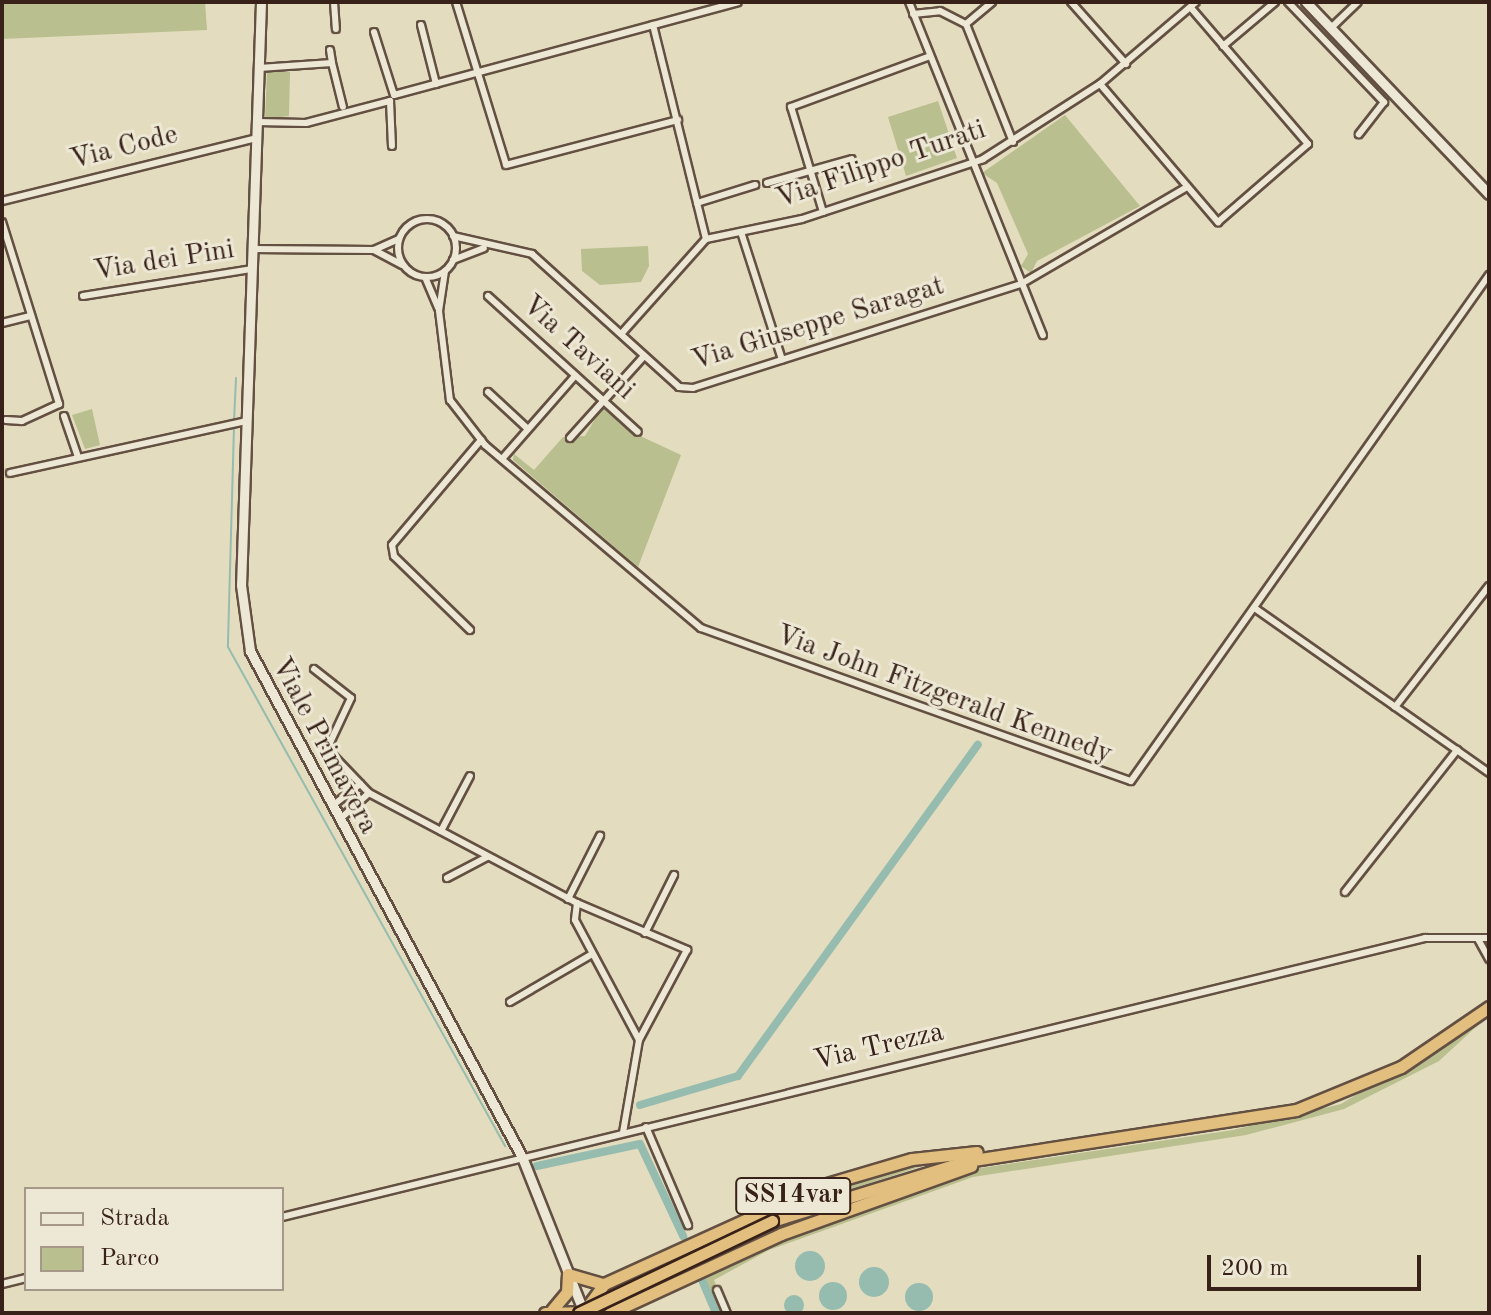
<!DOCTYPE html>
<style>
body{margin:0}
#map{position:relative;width:1491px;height:1315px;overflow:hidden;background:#e4dcbe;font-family:"Old Standard TT",serif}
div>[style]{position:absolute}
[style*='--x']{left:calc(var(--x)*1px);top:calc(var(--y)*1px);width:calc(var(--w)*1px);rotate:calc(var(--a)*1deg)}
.green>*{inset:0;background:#b9bf8e}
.water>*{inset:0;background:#95bcaf}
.round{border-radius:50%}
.stream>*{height:2px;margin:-1px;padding:0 1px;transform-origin:1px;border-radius:1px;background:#95bcaf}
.canal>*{height:8px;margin:-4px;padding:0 4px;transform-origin:4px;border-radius:4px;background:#95bcaf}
.roads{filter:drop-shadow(2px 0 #635042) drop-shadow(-2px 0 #635042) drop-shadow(0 2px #635042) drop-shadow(0 -2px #635042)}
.minor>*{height:6px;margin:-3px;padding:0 3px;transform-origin:3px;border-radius:3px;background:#ede8d5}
.minor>.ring{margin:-3px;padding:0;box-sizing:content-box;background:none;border:6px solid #ede8d5;border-radius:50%}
.secondary>*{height:9px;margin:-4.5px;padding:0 4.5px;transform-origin:4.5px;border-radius:4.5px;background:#ede8d5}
.trunk>*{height:11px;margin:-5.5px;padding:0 5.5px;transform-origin:5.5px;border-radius:5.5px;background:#e2be7f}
.bridges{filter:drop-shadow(2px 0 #382118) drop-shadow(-2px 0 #382118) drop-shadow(0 2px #382118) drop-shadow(0 -2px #382118)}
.trunk-bridge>*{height:11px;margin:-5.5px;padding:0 5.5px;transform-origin:5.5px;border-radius:5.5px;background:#e2be7f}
span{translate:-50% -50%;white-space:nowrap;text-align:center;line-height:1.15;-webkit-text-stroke:6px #ede8d5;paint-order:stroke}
.shield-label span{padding:2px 6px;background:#ede8d5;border:2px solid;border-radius:6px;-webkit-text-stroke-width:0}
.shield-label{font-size:26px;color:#382118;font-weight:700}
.street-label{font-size:28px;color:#382118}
.frame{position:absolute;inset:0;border:4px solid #382118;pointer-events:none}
.legend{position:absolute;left:24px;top:1187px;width:260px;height:104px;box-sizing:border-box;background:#ede8d5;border:2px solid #a59889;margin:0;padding:10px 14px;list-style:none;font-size:24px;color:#382118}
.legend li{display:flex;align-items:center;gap:16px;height:40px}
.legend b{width:40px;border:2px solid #a59889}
.scale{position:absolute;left:1207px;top:1255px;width:214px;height:36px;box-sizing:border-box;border:4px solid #382118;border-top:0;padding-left:10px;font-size:24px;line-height:28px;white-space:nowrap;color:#382118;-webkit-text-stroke:6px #ede8d5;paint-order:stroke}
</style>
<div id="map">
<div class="green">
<i style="clip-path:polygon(2px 2px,205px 2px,207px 30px,2px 39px)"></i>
<i style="clip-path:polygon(267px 72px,290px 72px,289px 116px,265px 119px)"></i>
<i style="clip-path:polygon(938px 101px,957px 158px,906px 176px,888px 117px)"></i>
<i style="clip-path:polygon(1065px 115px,1140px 206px,1037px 261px,1031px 273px,1021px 266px,1028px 254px,997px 183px,982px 173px)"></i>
<i style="clip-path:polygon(648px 246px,649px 266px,641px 282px,600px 285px,582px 271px,581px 249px)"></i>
<i style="clip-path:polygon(603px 405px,636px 434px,681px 455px,638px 567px,513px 460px,514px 454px,534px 470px,563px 437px,585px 436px)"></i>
<i style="clip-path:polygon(92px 409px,100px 445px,85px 449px,72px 415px)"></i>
<i style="clip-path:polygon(1489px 1015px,1439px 1061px,1344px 1109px,1246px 1135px,973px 1177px,769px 1250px,714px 1280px,727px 1313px,719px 1313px,702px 1274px,968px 1170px,1233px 1130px,1341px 1104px)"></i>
<i style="clip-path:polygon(947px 1158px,771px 1215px,744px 1220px,874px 1171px)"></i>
<i style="clip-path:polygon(918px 1177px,694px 1270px,692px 1267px,791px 1219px)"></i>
</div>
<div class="water">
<i class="round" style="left:795px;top:1251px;width:30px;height:30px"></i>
<i class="round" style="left:859px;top:1267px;width:30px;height:30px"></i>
<i class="round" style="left:819px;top:1282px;width:28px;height:28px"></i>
<i class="round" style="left:905px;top:1283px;width:28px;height:28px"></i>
<i class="round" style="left:784px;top:1295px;width:20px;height:20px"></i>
</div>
<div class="stream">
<i style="--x:234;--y:421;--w:43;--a:-87.3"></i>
<i style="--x:234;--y:427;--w:220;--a:91.6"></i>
<i style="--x:228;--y:647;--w:571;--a:60.96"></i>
</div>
<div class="canal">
<i style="--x:640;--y:1105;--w:102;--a:-16.5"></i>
<i style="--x:738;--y:1076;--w:409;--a:-54.1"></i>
<i style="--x:537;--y:1166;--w:105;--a:-12.1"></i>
<i style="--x:640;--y:1144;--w:102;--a:64.9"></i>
<i style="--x:702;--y:1280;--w:36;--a:67"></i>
</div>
<div class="roads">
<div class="minor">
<i style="--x:334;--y:2;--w:27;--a:86"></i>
<i style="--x:456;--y:2;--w:170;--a:72.9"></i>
<i style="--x:506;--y:165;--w:178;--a:-14.7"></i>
<i style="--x:909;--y:2;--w:359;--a:68.1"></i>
<i style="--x:1071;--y:2;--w:83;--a:48.4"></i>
<i style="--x:1288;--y:2;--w:139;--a:46.2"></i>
<i style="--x:1384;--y:102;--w:41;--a:128"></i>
<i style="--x:913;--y:14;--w:27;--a:-6"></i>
<i style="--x:940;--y:11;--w:29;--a:27"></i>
<i style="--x:966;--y:24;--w:127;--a:68.3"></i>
<i style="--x:966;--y:24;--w:34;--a:-40"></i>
<i style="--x:421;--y:25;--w:61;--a:75.7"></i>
<i style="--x:653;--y:25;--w:220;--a:76.1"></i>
<i style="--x:1331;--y:28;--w:37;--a:-44"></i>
<i style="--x:374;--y:32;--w:66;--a:72.4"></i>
<i style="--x:394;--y:95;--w:356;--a:-15.1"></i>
<i style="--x:1223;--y:46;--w:68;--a:-40.2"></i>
<i style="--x:330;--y:50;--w:13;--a:81"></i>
<i style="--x:259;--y:68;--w:73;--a:-3.9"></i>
<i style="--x:332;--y:63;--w:45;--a:76"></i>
<i style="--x:1100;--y:84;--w:182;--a:49.5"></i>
<i style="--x:1218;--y:222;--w:119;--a:-40.9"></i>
<i style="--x:1308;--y:144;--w:179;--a:-130.7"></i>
<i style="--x:257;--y:122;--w:49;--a:1.2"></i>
<i style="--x:306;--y:123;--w:87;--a:-14.7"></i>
<i style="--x:390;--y:101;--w:45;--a:87.5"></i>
<i style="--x:767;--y:183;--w:88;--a:-15.8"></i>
<i style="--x:2;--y:201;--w:262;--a:-13.9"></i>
<i style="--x:697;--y:203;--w:61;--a:-17.2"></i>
<i style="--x:823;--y:212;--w:110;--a:-106.9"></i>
<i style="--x:791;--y:107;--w:146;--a:-20.1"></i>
<i class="ring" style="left:398px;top:219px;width:52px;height:52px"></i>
<i style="--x:2;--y:222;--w:191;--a:72.6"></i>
<i style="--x:59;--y:404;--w:41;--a:155.3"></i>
<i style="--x:22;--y:421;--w:16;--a:-176"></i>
<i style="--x:741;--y:232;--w:134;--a:72.2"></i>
<i style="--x:453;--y:236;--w:81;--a:12.8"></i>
<i style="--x:532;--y:254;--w:198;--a:42.1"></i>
<i style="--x:679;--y:387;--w:14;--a:4"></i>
<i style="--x:693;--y:388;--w:344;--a:-17.6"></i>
<i style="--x:1021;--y:284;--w:192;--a:-30.3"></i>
<i style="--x:252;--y:249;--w:122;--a:0.5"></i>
<i style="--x:374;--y:250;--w:27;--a:-24"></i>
<i style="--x:374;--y:250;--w:32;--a:28"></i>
<i style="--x:453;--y:260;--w:33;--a:-21"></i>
<i style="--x:445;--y:271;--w:40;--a:98.5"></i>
<i style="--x:439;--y:311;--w:90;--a:83"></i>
<i style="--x:450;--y:400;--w:57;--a:52.1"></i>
<i style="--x:485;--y:445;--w:283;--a:40.3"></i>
<i style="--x:701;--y:628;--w:456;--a:19.6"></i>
<i style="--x:1131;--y:781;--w:620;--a:-54.72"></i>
<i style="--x:425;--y:277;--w:34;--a:67"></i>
<i style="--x:83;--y:296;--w:170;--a:-9.1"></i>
<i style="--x:488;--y:296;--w:202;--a:42.2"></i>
<i style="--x:2;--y:323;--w:30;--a:-14"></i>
<i style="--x:622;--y:333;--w:126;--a:-48.2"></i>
<i style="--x:706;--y:239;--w:98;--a:-11.8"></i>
<i style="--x:802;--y:219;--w:191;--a:-18.3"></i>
<i style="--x:983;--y:159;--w:139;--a:-32.7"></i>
<i style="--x:1100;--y:84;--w:126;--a:-40.5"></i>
<i style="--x:488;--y:392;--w:54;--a:42.8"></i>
<i style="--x:64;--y:416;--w:43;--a:71.1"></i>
<i style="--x:570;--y:438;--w:110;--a:-47.9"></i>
<i style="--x:502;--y:459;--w:111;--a:-48.7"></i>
<i style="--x:10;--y:473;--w:242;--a:-12.4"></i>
<i style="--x:1256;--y:609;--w:285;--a:35.1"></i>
<i style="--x:470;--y:630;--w:106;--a:-135.8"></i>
<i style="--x:394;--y:556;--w:11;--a:-100"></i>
<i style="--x:392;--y:545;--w:138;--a:-49.7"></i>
<i style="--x:314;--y:669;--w:47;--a:38.1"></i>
<i style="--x:351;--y:698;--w:56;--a:115.2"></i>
<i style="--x:327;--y:749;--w:61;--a:46.3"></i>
<i style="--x:369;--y:793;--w:235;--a:27.9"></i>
<i style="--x:577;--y:903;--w:120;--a:23.1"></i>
<i style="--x:687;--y:950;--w:102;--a:118.1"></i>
<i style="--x:639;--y:1040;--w:94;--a:99.8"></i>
<i style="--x:1395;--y:707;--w:153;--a:-52.2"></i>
<i style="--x:332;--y:806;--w:36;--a:-38"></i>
<i style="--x:340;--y:819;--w:39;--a:-42"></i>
<i style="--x:441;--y:831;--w:62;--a:-62.2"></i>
<i style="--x:447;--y:878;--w:45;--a:-27.7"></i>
<i style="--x:1345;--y:892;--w:181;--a:-51.7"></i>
<i style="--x:568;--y:899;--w:71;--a:-63.1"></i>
<i style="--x:577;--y:903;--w:17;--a:97"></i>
<i style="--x:575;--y:920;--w:136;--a:61.9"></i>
<i style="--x:645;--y:933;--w:65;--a:-63.4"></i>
<i style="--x:1478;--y:939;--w:23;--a:61"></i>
<i style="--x:510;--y:1002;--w:95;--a:-30.3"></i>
<i style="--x:646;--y:1127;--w:107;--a:66.8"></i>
<i style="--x:282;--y:1217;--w:1177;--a:-13.72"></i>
<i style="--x:1425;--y:938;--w:64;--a:0"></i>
<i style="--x:2;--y:1284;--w:25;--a:-14"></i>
<i style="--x:717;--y:1290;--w:25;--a:67"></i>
</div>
<div class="secondary">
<i style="--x:261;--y:2;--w:583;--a:91.96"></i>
<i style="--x:241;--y:585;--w:67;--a:82.2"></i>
<i style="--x:250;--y:651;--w:574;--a:61.74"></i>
<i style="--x:522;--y:1157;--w:168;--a:68.3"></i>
<i style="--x:1306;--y:2;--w:265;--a:46.4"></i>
</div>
<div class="trunk">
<i style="--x:772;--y:1221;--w:204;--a:-17.1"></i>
<i style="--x:967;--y:1161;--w:333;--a:-8.8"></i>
<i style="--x:1296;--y:1110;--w:113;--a:-22.3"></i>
<i style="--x:1401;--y:1067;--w:107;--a:-34.3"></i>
<i style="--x:552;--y:1310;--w:23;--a:-50"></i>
<i style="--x:567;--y:1292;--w:18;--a:-87"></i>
<i style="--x:568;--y:1274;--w:37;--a:16"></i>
<i style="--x:604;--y:1284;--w:237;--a:-24.4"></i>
<i style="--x:820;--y:1186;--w:96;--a:-16.4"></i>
<i style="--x:912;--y:1159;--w:65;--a:-6.1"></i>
<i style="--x:545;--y:1313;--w:42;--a:-1.4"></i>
<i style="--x:583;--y:1313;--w:36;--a:-54"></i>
<i style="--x:610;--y:1313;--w:188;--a:-24.8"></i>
<i style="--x:781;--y:1234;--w:202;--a:-19.7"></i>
</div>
</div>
<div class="bridges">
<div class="trunk-bridge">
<i style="--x:579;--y:1313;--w:214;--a:-25.5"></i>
</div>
</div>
<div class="shield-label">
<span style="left:793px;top:1196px">SS14var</span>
</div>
<div class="street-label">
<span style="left:124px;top:148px;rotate:-14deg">Via Code</span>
<span style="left:881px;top:165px;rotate:-19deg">Via Filippo Turati</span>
<span style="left:164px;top:261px;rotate:-9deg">Via dei Pini</span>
<span style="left:818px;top:324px;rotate:-17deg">Via Giuseppe Saragat</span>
<span style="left:578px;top:348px;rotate:42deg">Via Taviani</span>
<span style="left:944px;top:695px;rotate:20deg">Via John Fitzgerald Kennedy</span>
<span style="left:324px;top:746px;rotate:62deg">Viale Primavera</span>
<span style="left:879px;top:1047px;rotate:-13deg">Via Trezza</span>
</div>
<div class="frame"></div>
<ul class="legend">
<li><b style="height:10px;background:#ede8d5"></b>Strada</li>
<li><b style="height:22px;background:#b9bf8e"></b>Parco</li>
</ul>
<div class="scale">200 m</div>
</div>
